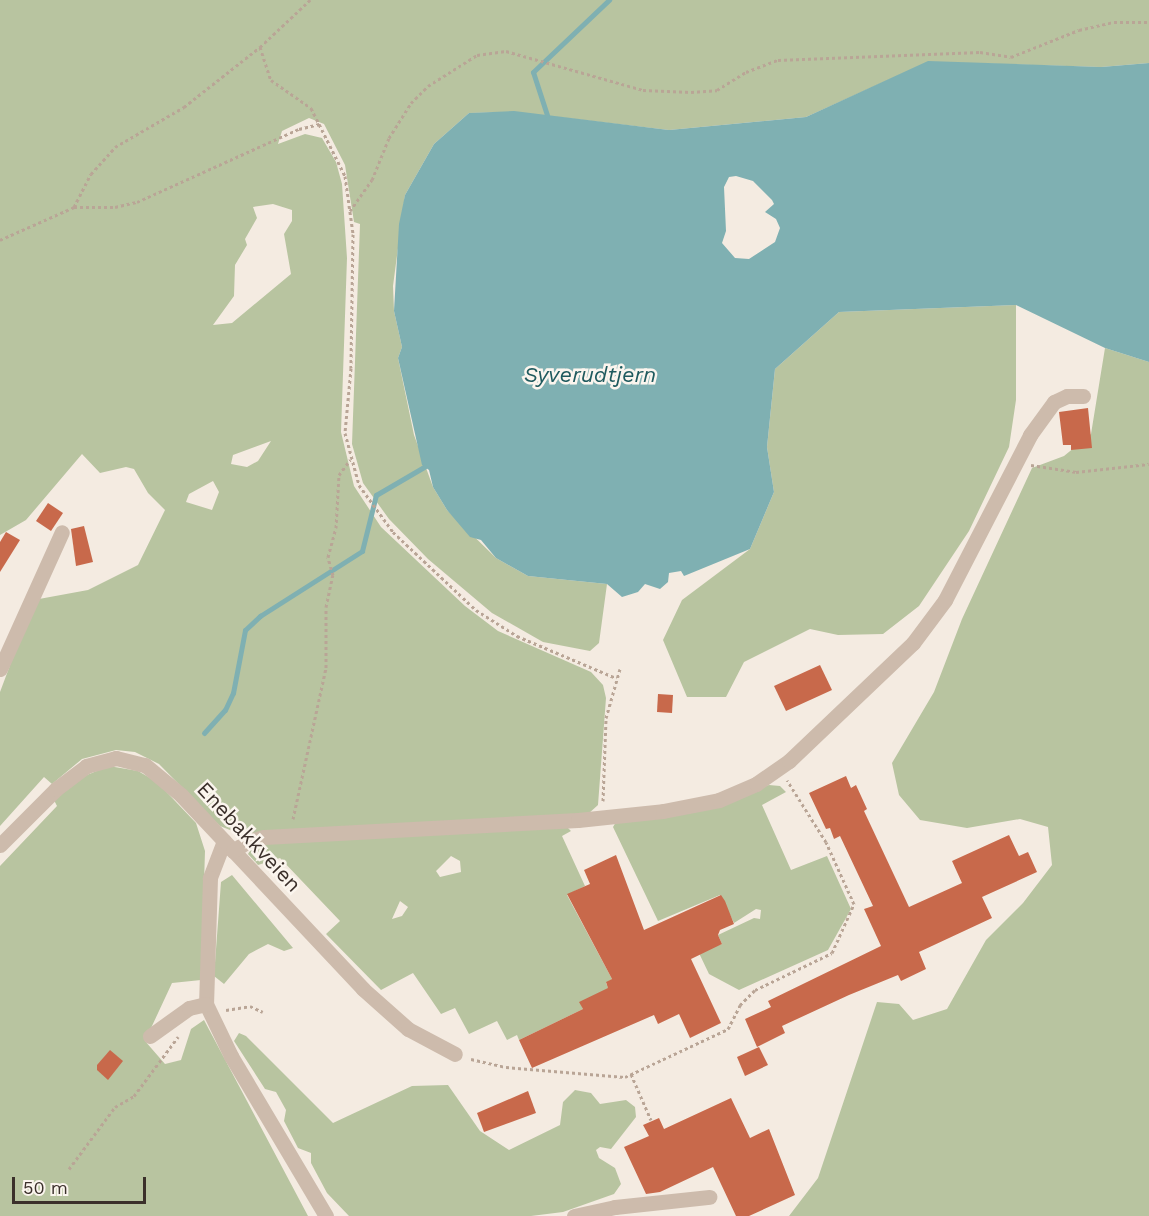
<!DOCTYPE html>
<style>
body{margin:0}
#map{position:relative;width:1149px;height:1216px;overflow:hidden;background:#f4ebe1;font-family:"Work Sans",sans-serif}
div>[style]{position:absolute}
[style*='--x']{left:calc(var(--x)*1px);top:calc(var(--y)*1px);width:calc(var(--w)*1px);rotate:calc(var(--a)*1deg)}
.green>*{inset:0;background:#b8c4a0}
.water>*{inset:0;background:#7fb0b2}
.stream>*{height:5px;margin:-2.5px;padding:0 2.5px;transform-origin:2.5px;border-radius:2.5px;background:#7fb0b2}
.building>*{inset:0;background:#c8694b}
.path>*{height:3px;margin-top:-1.5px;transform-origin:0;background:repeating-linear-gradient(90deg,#b9a596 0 3px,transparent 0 6px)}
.minor>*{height:15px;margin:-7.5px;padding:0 7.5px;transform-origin:7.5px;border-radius:7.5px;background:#cdbbac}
span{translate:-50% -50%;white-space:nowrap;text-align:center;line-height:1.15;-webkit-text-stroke:5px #fbf5ee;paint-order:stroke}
.street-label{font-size:21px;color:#3b302b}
.water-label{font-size:22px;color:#1f5a5e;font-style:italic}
.scale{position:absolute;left:12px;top:1177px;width:134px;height:27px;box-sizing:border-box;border:3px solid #3b302b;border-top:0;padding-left:8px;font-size:18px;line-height:21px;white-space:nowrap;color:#3b302b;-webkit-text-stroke:4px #fbf5ee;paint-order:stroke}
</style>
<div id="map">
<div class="green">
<i style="clip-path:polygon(evenodd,0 0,1149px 0,1149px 63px,1101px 67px,928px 62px,806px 117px,669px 130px,514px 112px,469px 113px,434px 144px,405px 195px,393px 286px,394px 311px,402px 347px,398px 358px,414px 435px,433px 487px,447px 510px,496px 558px,528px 576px,607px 584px,599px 643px,590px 651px,543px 642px,492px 613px,428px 559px,389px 519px,363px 483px,352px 444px,360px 224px,354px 222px,345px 165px,324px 124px,309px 118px,282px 131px,278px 144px,305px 134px,322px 138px,336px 162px,342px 184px,347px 258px,341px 432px,354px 486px,381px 527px,465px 606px,498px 631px,591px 672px,603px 685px,606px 698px,598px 805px,588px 814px,240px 834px,220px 826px,159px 764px,135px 752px,116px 750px,82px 759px,52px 784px,44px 777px,0 826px,0 692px,27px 620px,39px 599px,88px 590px,138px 565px,165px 510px,148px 493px,134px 469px,126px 467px,100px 473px,82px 454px,26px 520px,0 535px,0 0,273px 204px,292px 210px,292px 221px,284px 234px,291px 274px,232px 323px,213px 325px,234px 296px,235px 265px,247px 245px,245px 239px,257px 218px,253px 207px,273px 204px,0 0,271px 441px,258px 461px,247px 467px,231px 464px,233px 455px,271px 441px,0 0,213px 481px,219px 492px,212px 510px,186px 502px,189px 494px,213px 481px)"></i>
<i style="clip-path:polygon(1016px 305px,1016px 400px,1009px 447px,969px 531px,919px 606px,883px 634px,838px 635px,810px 629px,744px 662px,726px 697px,687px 697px,663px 640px,682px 600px,750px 549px,774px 492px,767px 447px,775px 369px,839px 312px)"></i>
<i style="clip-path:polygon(1105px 348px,1149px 362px,1149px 1216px,789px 1216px,818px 1178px,877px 1002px,899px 1004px,913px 1020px,947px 1009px,986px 940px,1023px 903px,1052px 865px,1048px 827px,1020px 819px,967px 828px,920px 820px,899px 795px,892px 763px,934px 692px,962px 619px,1032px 468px,1064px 456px,1091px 434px)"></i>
<i style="clip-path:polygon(109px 766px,138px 771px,157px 782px,196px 823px,205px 851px,201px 980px,172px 983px,145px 1041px,165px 1064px,181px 1060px,191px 1029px,204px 1020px,308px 1216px,0 1216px,0 866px,57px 806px,54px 800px,82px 777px)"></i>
<i style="clip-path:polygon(769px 785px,780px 786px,786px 792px,762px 805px,791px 870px,827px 856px,851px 909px,828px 950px,739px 990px,709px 974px,698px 951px,722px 944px,718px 935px,754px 918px,760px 919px,761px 910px,756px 909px,734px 923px,720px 895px,658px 921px,613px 827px,616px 822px)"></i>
<i style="clip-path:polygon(evenodd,566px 826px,571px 831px,562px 836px,585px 886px,567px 895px,612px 979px,606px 983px,612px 996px,580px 1002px,583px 1009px,519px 1040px,517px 1035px,507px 1040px,497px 1021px,469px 1034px,455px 1008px,441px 1014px,413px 973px,381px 990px,326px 934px,340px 921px,280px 858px,258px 865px,248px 854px,254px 844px,566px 826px,451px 856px,460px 861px,461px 872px,440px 877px,436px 871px,451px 856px,566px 826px,400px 901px,408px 907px,402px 916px,392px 919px,400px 901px)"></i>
<i style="clip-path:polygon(232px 875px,293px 948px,284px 951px,268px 944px,249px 954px,224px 984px,214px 976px,221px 882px)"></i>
<i style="clip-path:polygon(239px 1033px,246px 1036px,333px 1123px,412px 1086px,448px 1085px,480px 1131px,509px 1150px,560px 1125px,563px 1102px,575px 1090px,591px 1093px,600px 1104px,626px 1100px,635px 1107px,636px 1117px,611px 1149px,600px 1147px,596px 1150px,599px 1158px,615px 1168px,621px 1184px,614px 1194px,563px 1212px,531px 1216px,349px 1216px,327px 1193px,311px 1163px,311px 1153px,298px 1148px,284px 1121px,286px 1110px,276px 1092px,265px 1089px,234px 1041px)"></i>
</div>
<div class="water">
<i style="clip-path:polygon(evenodd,928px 61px,1101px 67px,1149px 63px,1149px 362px,1105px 348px,1016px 305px,839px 312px,775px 369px,767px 447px,774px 492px,750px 549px,684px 576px,681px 571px,669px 573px,668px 582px,660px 589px,645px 584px,638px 592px,622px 597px,607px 584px,528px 576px,496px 558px,481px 540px,470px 537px,447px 510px,433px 487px,429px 470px,422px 465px,398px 358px,402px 347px,394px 311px,399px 224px,405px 195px,434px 144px,469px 113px,514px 111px,669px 130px,806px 117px,928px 61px,736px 176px,753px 181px,772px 200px,774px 204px,765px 212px,776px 219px,780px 228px,775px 242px,749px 259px,735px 258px,722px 243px,726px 231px,724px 187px,729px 177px,736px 176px)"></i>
</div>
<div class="stream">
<i style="--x:547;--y:115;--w:45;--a:-108"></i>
<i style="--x:533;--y:72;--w:105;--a:-43.5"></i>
<i style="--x:204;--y:733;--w:31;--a:-48"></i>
<i style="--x:225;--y:710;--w:19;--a:-65"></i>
<i style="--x:233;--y:693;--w:64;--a:-79.2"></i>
<i style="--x:245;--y:630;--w:21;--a:-43"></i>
<i style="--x:260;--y:616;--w:121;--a:-32.5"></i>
<i style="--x:362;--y:551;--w:58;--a:-76"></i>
<i style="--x:376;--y:495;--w:56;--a:-30.3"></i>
</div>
<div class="building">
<i style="clip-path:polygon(1088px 408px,1092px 448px,1071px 450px,1071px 445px,1063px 445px,1059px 412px)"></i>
<i style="clip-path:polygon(48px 503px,63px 513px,51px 531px,36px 521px)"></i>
<i style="clip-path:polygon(84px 526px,93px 562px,76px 566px,71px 529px)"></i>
<i style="clip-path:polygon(6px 532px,20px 540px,0 572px,0 542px)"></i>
<i style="clip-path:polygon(820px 665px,832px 690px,786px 711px,774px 686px)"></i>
<i style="clip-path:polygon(658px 694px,673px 695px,672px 713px,657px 712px)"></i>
<i style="clip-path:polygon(846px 776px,851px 788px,856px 785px,867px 809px,864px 811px,909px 907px,962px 883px,952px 861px,1009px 835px,1019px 856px,1028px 852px,1037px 872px,982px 897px,992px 918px,919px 952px,926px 969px,901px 981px,898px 975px,849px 995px,782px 1026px,785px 1033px,757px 1047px,745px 1019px,771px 1007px,768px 1001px,881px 946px,864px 909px,873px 906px,840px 836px,834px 839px,830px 828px,826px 829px,809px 793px)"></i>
<i style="clip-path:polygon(616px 855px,644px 930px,721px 895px,725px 901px,734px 924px,720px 930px,718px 935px,722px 944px,691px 959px,721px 1023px,690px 1038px,679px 1014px,658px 1024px,654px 1015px,532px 1068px,519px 1040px,583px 1009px,579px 1002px,608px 988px,606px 982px,612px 979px,567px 894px,590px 884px,584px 870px)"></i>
<i style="clip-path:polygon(759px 1047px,768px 1065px,745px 1076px,737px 1057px)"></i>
<i style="clip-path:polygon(110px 1050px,123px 1061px,108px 1080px,97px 1070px,97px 1065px)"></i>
<i style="clip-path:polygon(528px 1091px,536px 1113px,484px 1132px,477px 1113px)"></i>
<i style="clip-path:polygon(731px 1098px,750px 1138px,769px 1129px,795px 1195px,749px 1216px,736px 1216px,713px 1167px,660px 1192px,646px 1194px,624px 1147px,649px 1136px,643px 1125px,659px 1118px,664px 1129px)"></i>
</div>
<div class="path">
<i style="--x:260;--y:47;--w:35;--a:72"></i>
<i style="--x:271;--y:80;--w:49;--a:35"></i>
<i style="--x:311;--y:108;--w:76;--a:63.4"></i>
<i style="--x:345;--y:176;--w:59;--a:82.1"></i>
<i style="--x:353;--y:234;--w:134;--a:90.9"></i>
<i style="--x:351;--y:368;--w:65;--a:95.3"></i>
<i style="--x:345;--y:433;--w:54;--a:74.9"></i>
<i style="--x:359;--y:485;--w:58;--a:54.1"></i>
<i style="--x:393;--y:532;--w:114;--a:43.2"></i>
<i style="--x:476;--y:610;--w:49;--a:32.4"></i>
<i style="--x:517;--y:636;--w:108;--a:23"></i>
<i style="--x:74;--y:207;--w:37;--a:-63"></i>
<i style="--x:91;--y:174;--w:36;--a:-48"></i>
<i style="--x:115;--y:147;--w:80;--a:-30.1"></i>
<i style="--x:184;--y:107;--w:97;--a:-38.3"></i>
<i style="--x:260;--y:47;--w:69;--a:-43.2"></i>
<i style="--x:350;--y:211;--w:38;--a:-55"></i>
<i style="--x:372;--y:180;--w:45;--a:-68"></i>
<i style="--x:389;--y:138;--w:41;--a:-57.8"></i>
<i style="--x:411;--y:103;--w:24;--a:-45"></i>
<i style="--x:428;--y:86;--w:58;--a:-32.3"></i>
<i style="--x:477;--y:55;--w:29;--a:-8"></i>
<i style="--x:506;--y:51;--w:142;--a:15.9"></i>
<i style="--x:643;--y:90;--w:48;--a:2.4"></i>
<i style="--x:691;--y:92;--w:26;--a:-4"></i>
<i style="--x:717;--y:90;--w:34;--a:-32"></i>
<i style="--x:746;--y:72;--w:34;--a:-21"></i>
<i style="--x:778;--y:60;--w:202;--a:-2.3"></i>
<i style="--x:980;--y:52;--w:31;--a:9"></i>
<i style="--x:1011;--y:57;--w:73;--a:-21.7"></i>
<i style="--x:1079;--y:30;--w:36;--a:-13"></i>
<i style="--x:1114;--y:22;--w:35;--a:0"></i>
<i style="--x:0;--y:240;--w:81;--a:-24"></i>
<i style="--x:74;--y:207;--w:41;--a:0"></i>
<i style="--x:115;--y:207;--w:23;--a:-13"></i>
<i style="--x:137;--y:202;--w:178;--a:-24.3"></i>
<i style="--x:299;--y:129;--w:21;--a:-14"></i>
<i style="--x:1031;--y:465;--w:46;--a:8.8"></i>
<i style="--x:1076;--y:472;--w:73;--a:-6.3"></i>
<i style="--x:603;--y:801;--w:83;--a:-87.9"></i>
<i style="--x:606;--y:718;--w:51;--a:-74.1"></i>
<i style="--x:293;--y:819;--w:155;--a:-77.7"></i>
<i style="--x:326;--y:668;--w:61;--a:-90"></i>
<i style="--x:326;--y:607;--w:33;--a:-78"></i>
<i style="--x:333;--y:575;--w:19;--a:-106"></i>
<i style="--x:328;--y:557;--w:30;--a:-75"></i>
<i style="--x:336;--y:528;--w:53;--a:-86.8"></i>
<i style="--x:339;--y:475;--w:19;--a:-54"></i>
<i style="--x:226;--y:1010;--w:24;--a:-9"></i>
<i style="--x:250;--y:1006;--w:14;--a:25"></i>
<i style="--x:471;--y:1059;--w:36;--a:13"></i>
<i style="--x:506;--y:1067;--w:119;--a:4.8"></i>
<i style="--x:625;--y:1077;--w:114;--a:-25"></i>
<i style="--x:728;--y:1029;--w:27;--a:-63"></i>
<i style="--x:740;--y:1005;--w:21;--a:-45"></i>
<i style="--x:755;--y:990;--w:85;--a:-25.7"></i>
<i style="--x:832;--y:953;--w:54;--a:-65.8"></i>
<i style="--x:854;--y:904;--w:68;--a:-114.3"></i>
<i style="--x:826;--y:842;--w:73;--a:-122.2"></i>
<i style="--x:631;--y:1074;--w:50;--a:66.5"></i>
<i style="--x:69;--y:1169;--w:77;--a:-53.4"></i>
<i style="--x:115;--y:1107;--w:22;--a:-30"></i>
<i style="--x:134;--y:1096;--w:74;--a:-53.3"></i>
</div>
<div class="minor">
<i style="--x:0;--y:669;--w:150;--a:-65.7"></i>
<i style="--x:224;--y:841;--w:40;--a:111"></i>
<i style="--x:210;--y:878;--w:126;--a:91.8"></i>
<i style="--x:206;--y:1004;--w:58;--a:64.3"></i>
<i style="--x:231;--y:1056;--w:186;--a:59.3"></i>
<i style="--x:0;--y:845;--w:79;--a:-45"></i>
<i style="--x:56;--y:789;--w:38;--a:-37"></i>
<i style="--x:86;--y:766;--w:31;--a:-15"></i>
<i style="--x:116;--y:758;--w:30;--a:14"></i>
<i style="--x:145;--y:765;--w:47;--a:39.8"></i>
<i style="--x:181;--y:795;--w:266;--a:46.8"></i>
<i style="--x:363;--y:989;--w:60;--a:41.6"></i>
<i style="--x:408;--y:1029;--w:53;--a:28"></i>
<i style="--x:233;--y:851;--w:18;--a:-34"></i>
<i style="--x:248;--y:841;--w:16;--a:-14"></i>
<i style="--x:264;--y:837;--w:314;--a:-3.1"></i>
<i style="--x:578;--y:820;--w:85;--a:-6"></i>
<i style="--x:663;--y:811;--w:57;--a:-11.1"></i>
<i style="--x:719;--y:800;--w:40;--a:-23.4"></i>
<i style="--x:756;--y:784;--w:40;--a:-34.9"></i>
<i style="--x:789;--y:761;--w:171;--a:-43.6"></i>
<i style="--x:913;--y:643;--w:54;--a:-53.3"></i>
<i style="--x:945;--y:600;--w:186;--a:-62.7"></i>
<i style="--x:1030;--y:435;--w:41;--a:-54"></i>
<i style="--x:1054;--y:402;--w:14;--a:-25"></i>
<i style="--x:1067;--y:396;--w:16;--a:0"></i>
<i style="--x:150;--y:1036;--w:48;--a:-35.7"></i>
<i style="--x:189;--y:1008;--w:17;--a:-13"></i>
<i style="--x:574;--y:1216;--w:42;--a:-12.4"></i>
<i style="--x:615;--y:1207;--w:95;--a:-6.1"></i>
</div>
<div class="street-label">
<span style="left:249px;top:837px;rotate:47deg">Enebakkveien</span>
</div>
<div class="water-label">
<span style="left:590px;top:375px">Syverudtjern</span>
</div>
<div class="scale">50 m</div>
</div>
